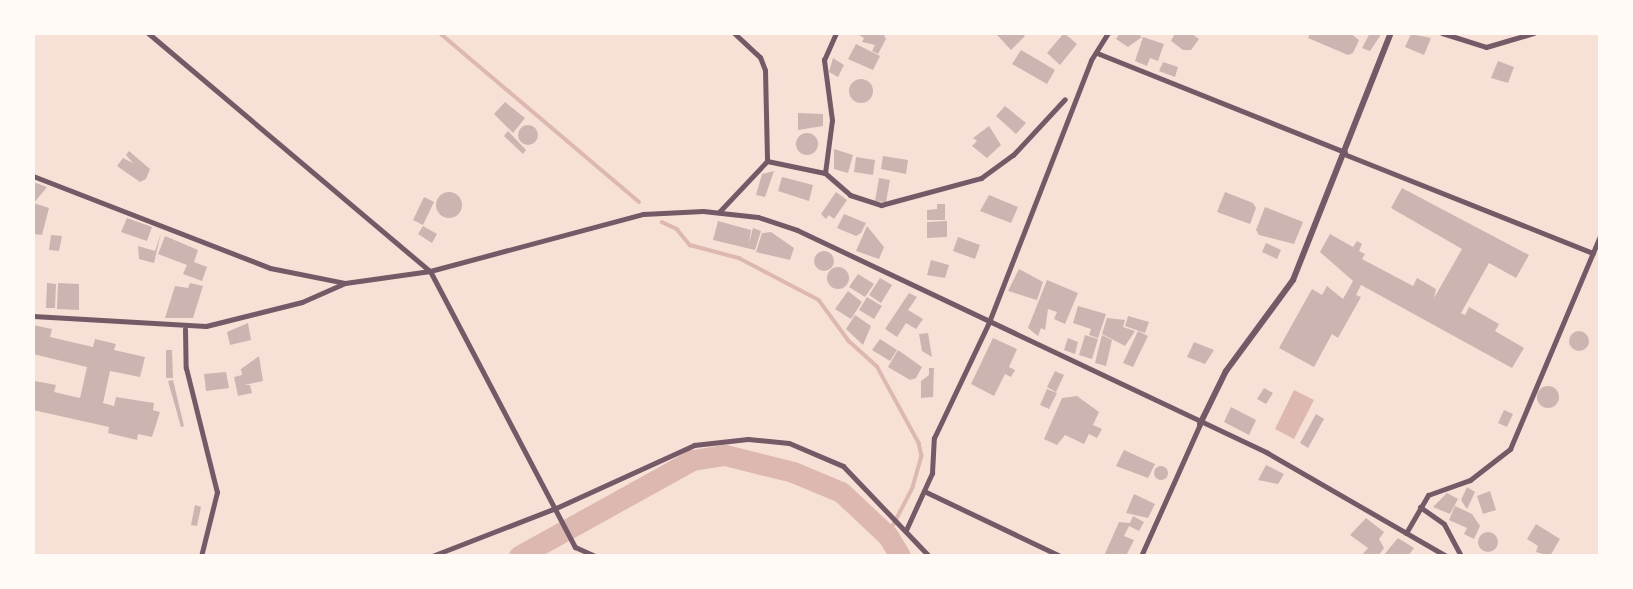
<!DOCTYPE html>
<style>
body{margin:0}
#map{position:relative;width:1633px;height:589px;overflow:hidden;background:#f7e1d7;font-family:"Fira Sans Condensed",sans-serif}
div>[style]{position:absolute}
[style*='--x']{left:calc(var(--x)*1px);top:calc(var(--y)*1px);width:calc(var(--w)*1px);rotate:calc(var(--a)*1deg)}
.water>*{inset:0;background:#dcb8b0}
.stream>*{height:3.5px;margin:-1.75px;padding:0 1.75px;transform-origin:1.75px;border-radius:1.75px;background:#dcb8b0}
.river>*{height:21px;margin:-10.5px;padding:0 10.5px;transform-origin:10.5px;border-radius:10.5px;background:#dcb8b0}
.building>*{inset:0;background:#ccb4b1}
.round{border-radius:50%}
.minor>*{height:5px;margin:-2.5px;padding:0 2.5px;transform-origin:2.5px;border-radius:2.5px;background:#755966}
.tertiary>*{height:6px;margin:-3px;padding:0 3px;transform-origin:3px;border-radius:3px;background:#755966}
span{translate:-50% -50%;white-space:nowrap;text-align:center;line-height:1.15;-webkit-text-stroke:7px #fffaf5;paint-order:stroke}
.frame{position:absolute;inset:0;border:35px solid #fffaf5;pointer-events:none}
</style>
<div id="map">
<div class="water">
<i style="clip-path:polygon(1294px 390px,1314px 400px,1294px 439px,1275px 429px)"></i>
</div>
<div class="stream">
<i style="--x:440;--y:33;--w:261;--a:40.3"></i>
<i style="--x:662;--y:222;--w:17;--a:25"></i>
<i style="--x:677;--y:229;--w:21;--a:51"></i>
<i style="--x:690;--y:245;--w:51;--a:14.9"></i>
<i style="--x:739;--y:258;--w:90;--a:27.7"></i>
<i style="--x:819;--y:300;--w:51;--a:53.8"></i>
<i style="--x:849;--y:341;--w:38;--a:42"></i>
<i style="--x:877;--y:366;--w:88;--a:61.4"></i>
<i style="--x:919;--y:443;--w:13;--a:77"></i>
<i style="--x:922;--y:456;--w:33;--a:106"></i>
<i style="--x:913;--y:488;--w:54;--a:117.5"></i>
</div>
<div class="river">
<i style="--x:519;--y:556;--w:198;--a:-29"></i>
<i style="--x:692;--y:460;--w:33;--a:-9"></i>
<i style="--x:725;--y:455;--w:70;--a:14"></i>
<i style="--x:793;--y:472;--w:52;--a:22.6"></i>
<i style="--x:841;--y:492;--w:64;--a:43.1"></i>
<i style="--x:888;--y:536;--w:23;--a:59"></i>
</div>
<div class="building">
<i style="clip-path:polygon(856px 33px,883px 33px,886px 39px,878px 54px,872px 51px,875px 45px,862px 42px,864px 38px)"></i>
<i style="clip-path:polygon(1021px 33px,1025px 36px,1011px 50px,997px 35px)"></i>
<i style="clip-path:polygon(1064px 33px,1077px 44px,1060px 65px,1047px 53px)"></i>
<i style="clip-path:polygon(1120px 33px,1136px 33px,1142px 37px,1128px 47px,1116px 39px)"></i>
<i style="clip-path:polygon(1175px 33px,1191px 33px,1199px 39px,1191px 50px,1183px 50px,1171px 41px)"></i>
<i style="clip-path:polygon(1310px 33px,1350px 33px,1359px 40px,1353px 53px,1348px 55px,1308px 38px)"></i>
<i style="clip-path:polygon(1370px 33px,1382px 33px,1370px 51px,1362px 48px)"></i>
<i style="clip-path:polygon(1411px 34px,1431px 38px,1424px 55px,1405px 47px)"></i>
<i style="clip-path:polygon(1143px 37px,1164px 44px,1158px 61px,1150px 58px,1147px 66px,1135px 61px)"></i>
<i style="clip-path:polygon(856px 44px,880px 56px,873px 70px,848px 59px)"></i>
<i style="clip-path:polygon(1021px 50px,1055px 70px,1047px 84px,1012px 64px)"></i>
<i style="clip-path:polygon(833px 58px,844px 65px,838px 77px,829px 72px)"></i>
<i style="clip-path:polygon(1498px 61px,1514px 67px,1508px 83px,1491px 78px)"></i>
<i style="clip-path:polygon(1163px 62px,1178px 67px,1175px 77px,1159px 71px)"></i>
<i class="round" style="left:849px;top:79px;width:24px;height:24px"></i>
<i style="clip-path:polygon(505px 102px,525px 118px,513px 133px,494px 114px)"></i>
<i style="clip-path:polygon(1005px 106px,1026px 123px,1016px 134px,996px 116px)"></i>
<i style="clip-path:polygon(798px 113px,823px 114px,823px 126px,798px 130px)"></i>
<i class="round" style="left:518px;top:125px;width:20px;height:20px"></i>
<i style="clip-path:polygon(989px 126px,1001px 145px,987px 158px,972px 146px,977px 141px,973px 138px)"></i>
<i style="clip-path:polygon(508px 131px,526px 150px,523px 154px,504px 136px)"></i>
<i class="round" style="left:796px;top:133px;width:22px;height:22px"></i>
<i style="clip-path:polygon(834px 149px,853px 155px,848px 173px,834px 169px)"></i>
<i style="clip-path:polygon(129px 151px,150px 169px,146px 179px,140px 182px,117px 166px,123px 158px,133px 163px,126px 155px)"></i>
<i style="clip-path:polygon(883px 156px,908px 160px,906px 174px,881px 169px)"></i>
<i style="clip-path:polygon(856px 157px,875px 160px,873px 175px,854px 172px)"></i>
<i style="clip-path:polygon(774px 171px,765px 197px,756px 195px,762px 174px)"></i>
<i style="clip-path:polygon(782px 177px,813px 185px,809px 201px,778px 191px)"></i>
<i style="clip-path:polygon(879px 178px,890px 180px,886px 202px,875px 201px)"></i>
<i style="clip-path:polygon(33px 182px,47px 187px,34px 203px,49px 208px,42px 235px,33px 234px)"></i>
<i style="clip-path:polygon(1402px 188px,1529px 255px,1516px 278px,1489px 263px,1461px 313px,1465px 315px,1469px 307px,1499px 324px,1495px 331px,1524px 348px,1512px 368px,1361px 285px,1356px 295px,1361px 297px,1338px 338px,1332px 334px,1314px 367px,1279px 348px,1312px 289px,1322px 295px,1327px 286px,1343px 299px,1353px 281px,1320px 252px,1330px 234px,1353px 247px,1357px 241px,1362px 244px,1359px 251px,1365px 254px,1362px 259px,1413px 286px,1417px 278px,1436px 289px,1434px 298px,1462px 249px,1391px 208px)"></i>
<i style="clip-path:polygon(836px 192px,847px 200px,834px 219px,829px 215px,826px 219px,821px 214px)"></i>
<i style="clip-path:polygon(1225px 192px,1253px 203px,1256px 208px,1250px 224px,1217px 212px)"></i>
<i class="round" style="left:436px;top:192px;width:26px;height:26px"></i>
<i style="clip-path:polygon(989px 195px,1018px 207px,1011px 223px,980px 211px)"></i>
<i style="clip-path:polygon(424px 197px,434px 202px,423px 225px,413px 220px)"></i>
<i style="clip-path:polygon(937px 204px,945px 204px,945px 220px,927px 220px,927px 210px,937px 209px)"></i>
<i style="clip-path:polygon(1265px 207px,1303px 222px,1294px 244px,1259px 235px,1256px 230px)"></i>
<i style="clip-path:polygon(844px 214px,866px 223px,861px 233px,856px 236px,837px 228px)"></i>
<i style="clip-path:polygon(127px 218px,152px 227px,147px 241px,121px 232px)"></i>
<i style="clip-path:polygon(718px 221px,751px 230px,749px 243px,753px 228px,761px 231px,755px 250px,713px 240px)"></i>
<i style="clip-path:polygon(947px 221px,947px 237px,927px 238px,927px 222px)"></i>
<i style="clip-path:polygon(423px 226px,437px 234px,432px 243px,418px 234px)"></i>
<i style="clip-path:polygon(867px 226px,884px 247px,879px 259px,856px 251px)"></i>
<i style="clip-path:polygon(771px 232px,794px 248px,790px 260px,756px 252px,762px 233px)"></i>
<i style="clip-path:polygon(161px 233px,154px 263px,139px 259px,138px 246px,155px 251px)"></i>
<i style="clip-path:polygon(51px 235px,62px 236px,59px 251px,49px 250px)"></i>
<i style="clip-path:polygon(165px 236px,198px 250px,194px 262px,207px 267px,202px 281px,183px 274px,187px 265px,158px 254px)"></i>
<i style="clip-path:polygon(958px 237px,980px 245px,975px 259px,953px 251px)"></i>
<i style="clip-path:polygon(1266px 243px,1281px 250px,1277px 259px,1262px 252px)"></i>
<i class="round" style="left:814px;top:251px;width:20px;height:20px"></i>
<i style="clip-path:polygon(931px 260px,949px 265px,945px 278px,927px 275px)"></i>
<i class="round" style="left:827px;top:267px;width:22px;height:22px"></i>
<i style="clip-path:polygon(1019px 269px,1043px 282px,1037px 300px,1008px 291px)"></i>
<i style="clip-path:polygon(858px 274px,874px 284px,865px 297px,849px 287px)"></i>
<i style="clip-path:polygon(880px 278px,892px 285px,881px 303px,869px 295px)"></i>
<i style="clip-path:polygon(1047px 280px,1078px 293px,1065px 324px,1054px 319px,1057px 312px,1048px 309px,1045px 330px,1041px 328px,1038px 336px,1028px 328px)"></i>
<i style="clip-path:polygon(47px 283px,56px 284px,55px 308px,46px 308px)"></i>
<i style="clip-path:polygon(58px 283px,79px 284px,79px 310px,57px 309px)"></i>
<i style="clip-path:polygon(190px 283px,203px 286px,193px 318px,165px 318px,175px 286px,188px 288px)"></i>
<i style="clip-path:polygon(848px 291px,862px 302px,851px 319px,835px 309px)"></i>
<i style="clip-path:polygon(909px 293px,917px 297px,908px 310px,923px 319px,916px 329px,906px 323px,897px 337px,885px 329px)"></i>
<i style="clip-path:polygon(867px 297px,882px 306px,874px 319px,859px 310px)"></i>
<i style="clip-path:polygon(1078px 306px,1106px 314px,1098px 338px,1089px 335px,1091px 329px,1073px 323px)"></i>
<i style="clip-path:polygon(855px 315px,871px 326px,863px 345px,846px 329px)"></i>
<i style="clip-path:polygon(1128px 316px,1149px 322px,1145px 333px,1125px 326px)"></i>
<i style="clip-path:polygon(1107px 318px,1125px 320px,1123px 327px,1135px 331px,1125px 346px,1102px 334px)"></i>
<i style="clip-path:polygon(248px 323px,251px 340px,230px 345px,227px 332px)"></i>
<i style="clip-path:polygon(33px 325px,52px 329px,50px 337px,93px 347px,95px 339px,116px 344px,114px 350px,145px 357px,140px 377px,110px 371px,103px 403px,114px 406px,116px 397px,154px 403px,153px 410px,160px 412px,152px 437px,138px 434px,137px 440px,108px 433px,109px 427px,33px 410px,35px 381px,56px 385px,54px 392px,80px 398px,87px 367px,33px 354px)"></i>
<i class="round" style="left:1569px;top:331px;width:20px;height:20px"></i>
<i style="clip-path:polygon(1138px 331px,1148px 336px,1133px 367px,1123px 363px)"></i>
<i style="clip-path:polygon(928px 333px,932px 357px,922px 351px,919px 334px)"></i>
<i style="clip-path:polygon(1085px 335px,1098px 339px,1092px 359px,1079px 355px)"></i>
<i style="clip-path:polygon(1102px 335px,1112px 340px,1106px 366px,1095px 363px)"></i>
<i style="clip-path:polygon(993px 338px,1017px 349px,1009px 367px,1015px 370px,1011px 377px,1005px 374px,994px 396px,971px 384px)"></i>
<i style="clip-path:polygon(1068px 338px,1078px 342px,1075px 354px,1064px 350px)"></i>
<i style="clip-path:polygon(880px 339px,897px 350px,890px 361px,872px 350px)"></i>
<i style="clip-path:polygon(1194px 342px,1214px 350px,1205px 364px,1187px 357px)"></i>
<i style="clip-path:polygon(166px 350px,172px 350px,173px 378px,166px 378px)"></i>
<i style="clip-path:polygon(898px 350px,922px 367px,916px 378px,910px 380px,888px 367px)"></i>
<i style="clip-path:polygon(259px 356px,263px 381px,244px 385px,250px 385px,252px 393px,238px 396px,234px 377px,242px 375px,241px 369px)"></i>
<i style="clip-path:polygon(929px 368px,934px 368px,933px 397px,921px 398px,921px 381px,929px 375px)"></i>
<i style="clip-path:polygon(1055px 371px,1064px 375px,1056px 392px,1047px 387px)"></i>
<i style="clip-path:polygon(226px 372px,229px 388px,206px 391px,204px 374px)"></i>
<i style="clip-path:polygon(173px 380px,184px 426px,181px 427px,168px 381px)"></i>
<i class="round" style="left:1537px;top:386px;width:22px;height:22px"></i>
<i style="clip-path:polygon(1264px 388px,1273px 393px,1266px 404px,1257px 399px)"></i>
<i style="clip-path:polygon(1047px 389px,1057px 393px,1049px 409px,1040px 405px)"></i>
<i style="clip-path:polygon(1077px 396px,1099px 412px,1093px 425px,1102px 429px,1097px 438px,1089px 434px,1084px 444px,1065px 435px,1057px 445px,1044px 439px,1062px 398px)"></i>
<i style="clip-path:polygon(1231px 407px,1256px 420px,1249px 435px,1224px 422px)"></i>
<i style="clip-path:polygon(1504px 410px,1513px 414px,1507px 427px,1498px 423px)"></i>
<i style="clip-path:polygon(1316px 414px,1324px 419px,1308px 448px,1300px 443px)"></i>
<i style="clip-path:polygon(1124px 450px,1155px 464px,1148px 478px,1116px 466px)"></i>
<i style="clip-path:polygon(1266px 465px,1284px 474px,1278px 484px,1258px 480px)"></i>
<i class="round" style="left:1154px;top:466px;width:14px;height:14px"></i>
<i style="clip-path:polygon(1467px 487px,1475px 492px,1467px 509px,1461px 500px)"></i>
<i style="clip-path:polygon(1490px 491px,1496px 510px,1483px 514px,1477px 496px)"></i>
<i style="clip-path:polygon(1447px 493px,1458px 499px,1450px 514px,1433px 507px)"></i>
<i style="clip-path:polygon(1134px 494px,1155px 504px,1148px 518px,1126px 513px)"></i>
<i style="clip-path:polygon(195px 505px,201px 507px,197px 526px,191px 525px)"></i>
<i style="clip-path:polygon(1455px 506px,1472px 514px,1480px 526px,1474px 539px,1464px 534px,1467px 528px,1449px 520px)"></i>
<i style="clip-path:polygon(1133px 516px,1144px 522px,1139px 531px,1129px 526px,1124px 536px,1134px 540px,1126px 556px,1104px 556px,1119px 522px,1130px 523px)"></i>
<i style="clip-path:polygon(1366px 518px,1384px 532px,1379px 539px,1384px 548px,1378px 556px,1361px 556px,1368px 548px,1350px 535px)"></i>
<i style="clip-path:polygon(1536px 524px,1560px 539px,1550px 556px,1536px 552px,1538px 546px,1527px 539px)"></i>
<i class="round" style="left:1478px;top:532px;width:20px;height:20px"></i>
<i style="clip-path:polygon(1398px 538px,1414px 548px,1408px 556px,1383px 556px)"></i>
</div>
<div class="minor">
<i style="--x:148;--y:33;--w:369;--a:40.2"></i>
<i style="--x:430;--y:271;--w:312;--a:62.3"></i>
<i style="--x:575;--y:547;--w:22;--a:24"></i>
<i style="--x:734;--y:33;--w:35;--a:43"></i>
<i style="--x:760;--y:57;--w:14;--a:69"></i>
<i style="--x:765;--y:70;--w:91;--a:88.7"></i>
<i style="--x:1442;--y:33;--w:46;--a:17.7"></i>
<i style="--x:1486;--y:47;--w:50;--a:-16.3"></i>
<i style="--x:1097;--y:53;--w:267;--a:21.8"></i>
<i style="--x:1344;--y:154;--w:268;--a:21.7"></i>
<i style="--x:825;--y:173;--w:53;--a:-82.5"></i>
<i style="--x:832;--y:120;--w:61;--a:-97.6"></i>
<i style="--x:824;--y:60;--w:30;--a:-66"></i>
<i style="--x:33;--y:176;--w:254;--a:21.2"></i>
<i style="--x:270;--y:268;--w:76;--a:11.3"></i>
<i style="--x:345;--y:283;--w:86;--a:-8"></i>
<i style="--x:430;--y:271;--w:220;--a:-15"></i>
<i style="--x:643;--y:214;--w:60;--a:-2.9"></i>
<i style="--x:703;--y:211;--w:55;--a:6.2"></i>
<i style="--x:758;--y:217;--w:41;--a:18.4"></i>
<i style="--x:797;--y:230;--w:519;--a:25.33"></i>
<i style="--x:1266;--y:452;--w:208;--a:30"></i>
<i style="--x:719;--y:212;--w:70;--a:-46.7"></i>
<i style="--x:767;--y:161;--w:59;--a:11.7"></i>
<i style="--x:825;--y:173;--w:33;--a:41"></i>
<i style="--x:850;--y:195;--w:33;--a:18"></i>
<i style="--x:881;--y:205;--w:104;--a:-15.1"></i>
<i style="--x:981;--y:178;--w:39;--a:-36"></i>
<i style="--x:1013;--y:155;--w:76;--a:-47.1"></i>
<i style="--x:33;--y:316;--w:173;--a:3.3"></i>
<i style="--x:206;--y:326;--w:99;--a:-14"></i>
<i style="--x:302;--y:302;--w:47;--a:-23.8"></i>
<i style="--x:185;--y:329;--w:39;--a:89"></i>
<i style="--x:186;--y:368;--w:128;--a:76"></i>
<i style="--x:217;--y:492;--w:66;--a:104"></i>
<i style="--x:926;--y:492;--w:148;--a:25.5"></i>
<i style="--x:1420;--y:507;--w:29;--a:35"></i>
<i style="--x:1444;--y:524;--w:36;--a:62"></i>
<i style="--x:906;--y:530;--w:63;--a:-65.5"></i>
<i style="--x:932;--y:473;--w:35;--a:-87"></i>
<i style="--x:934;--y:438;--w:128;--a:-64.6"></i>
<i style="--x:989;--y:322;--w:281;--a:-68.7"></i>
<i style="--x:1091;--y:60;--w:32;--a:-58"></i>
<i style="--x:1406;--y:533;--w:44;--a:-59.9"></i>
<i style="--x:1428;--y:495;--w:45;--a:-19.7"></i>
<i style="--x:1470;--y:480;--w:51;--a:-37.8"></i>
<i style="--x:1510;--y:449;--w:231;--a:-67.1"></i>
<i style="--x:432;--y:556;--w:133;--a:-21.2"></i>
<i style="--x:556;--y:508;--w:152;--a:-24.5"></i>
<i style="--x:694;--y:445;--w:54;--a:-6.3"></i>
<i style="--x:748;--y:439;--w:41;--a:5.6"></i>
<i style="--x:789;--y:443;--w:59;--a:23.1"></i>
<i style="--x:843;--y:466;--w:124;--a:46.3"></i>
<i style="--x:1141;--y:556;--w:145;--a:-65.9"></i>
</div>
<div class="tertiary">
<i style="--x:1200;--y:424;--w:59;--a:-63.9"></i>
<i style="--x:1226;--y:371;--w:113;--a:-53.6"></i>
<i style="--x:1293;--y:280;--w:266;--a:-68.4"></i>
</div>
<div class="frame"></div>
</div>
